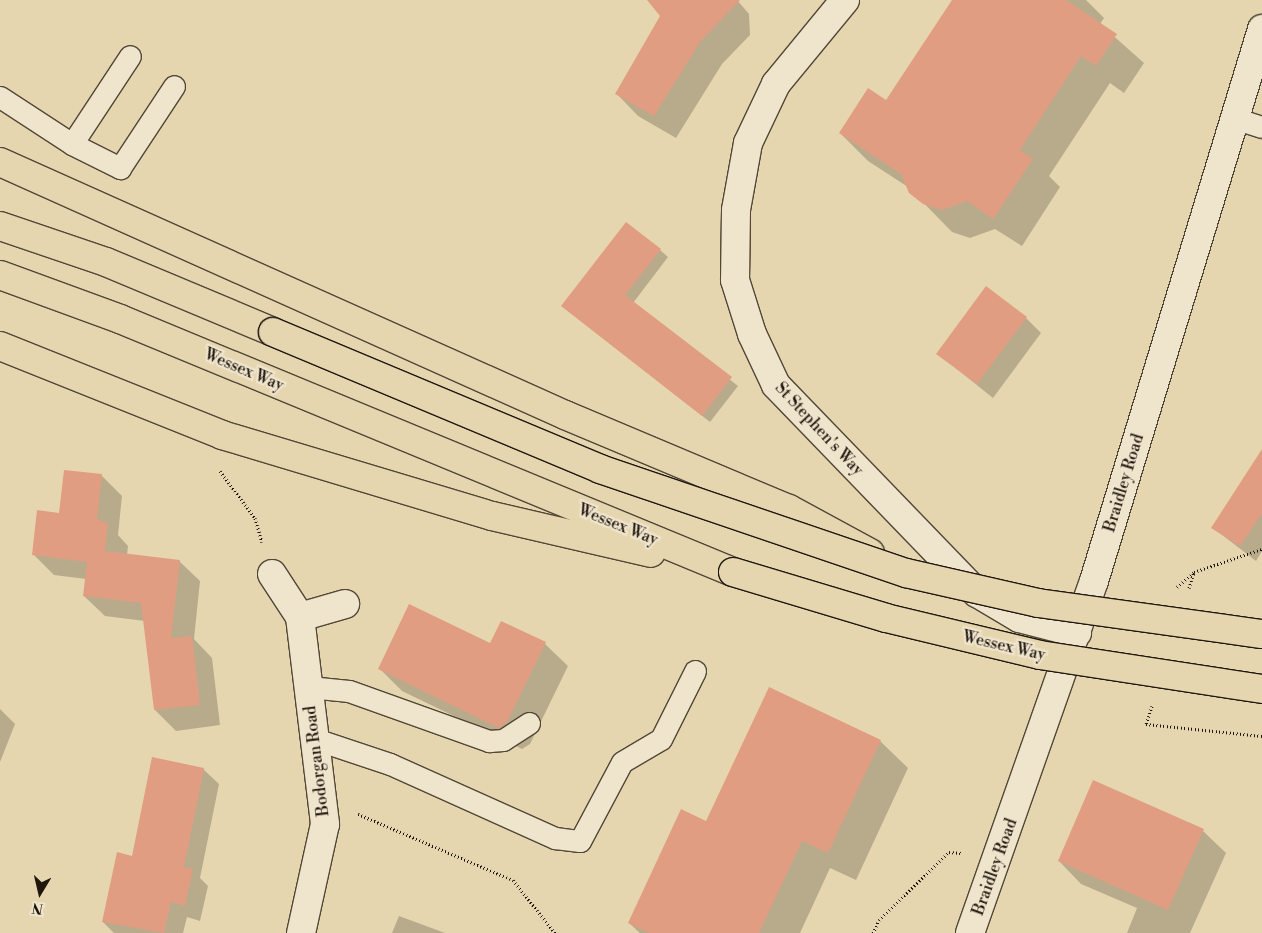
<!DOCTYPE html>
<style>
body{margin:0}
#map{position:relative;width:1262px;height:933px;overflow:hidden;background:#e6d6b0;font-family:"Libre Bodoni",serif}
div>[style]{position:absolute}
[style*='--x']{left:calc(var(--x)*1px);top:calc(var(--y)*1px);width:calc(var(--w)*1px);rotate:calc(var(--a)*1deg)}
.shadow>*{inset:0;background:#0003}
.building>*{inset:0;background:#e19d81}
.path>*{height:3px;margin-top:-1.5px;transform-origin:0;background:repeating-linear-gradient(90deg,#1f170e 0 1px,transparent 0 3.5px)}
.roads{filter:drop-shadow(1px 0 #514736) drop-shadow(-1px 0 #514736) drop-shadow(0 1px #514736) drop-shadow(0 -1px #514736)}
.service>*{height:21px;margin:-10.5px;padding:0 10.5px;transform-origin:10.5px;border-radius:10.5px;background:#efe4cc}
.minor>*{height:28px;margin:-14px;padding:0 14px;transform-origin:14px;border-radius:14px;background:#efe4cc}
.tertiary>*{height:28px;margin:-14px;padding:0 14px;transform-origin:14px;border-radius:14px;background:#efe4cc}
.trunk>*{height:28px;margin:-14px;padding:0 14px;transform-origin:14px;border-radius:14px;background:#e6d6b0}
.bridges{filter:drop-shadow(1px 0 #1f170e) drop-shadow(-1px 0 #1f170e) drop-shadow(0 1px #1f170e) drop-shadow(0 -1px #1f170e)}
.trunk-bridge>*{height:28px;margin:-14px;padding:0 14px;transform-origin:14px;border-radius:14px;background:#e6d6b0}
span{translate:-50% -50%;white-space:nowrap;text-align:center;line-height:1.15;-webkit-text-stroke:4.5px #efe4cc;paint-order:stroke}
.street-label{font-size:16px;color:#1f170e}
.north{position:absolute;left:15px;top:868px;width:50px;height:50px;-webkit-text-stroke:4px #efe4cc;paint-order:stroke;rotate:189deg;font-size:14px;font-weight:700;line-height:20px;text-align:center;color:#1f170e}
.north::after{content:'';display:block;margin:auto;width:18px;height:22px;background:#1f170e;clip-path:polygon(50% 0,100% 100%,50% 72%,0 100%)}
</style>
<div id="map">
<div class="shadow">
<i style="clip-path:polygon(649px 0,737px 0,749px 14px,750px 35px,722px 64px,676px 138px,638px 116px,616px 93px,662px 16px)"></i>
<i style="clip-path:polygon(953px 0,1086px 0,1104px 18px,1100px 24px,1144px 63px,1124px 93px,1110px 83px,1049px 176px,1060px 187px,1022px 246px,995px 229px,970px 238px,952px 232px,908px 187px,868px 161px,840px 133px,887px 102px)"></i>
<i style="clip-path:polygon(660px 250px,668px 257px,633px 303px,738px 386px,710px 422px,562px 306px)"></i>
<i style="clip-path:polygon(1026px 318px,1041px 333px,993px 398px,938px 354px)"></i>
<i style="clip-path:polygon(1262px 458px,1262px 551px,1256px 561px,1213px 528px)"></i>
<i style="clip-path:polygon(101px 475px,122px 496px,118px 535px,128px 546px,127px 555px,179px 561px,200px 581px,194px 639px,212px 658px,220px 725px,176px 731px,155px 710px,145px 621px,105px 616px,84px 596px,86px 579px,54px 575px,34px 555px,60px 514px)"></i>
<i style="clip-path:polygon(545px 644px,568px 666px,530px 744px,522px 749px,402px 691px,380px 669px,491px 645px)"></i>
<i style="clip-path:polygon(0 709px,15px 724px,0 762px)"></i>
<i style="clip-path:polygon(880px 741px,908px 768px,856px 880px,830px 868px,800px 933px,640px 933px,629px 923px,707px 823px)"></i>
<i style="clip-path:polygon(203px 769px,219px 784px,200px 878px,208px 886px,200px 921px,187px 917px,183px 933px,114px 933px,103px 922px,133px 857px)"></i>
<i style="clip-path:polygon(1203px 831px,1226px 853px,1190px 933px,1127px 933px,1137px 908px,1081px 884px,1059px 861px)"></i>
<i style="clip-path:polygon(399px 916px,445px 933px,392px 933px)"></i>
</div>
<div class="building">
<i style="clip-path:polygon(647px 0,740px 0,700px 42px,654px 116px,615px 94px,660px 16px)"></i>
<i style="clip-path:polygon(952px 0,1066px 0,1117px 34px,1096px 66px,1081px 56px,1020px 150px,1033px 159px,993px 219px,967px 201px,942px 210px,923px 204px,909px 193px,901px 174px,839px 133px,868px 88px,886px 100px)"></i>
<i style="clip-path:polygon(626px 222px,661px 249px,625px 295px,732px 377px,702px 416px,561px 306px)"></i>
<i style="clip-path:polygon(986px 286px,1027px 317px,977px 384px,936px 354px)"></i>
<i style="clip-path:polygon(1262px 449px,1262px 513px,1240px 546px,1211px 528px)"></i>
<i style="clip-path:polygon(64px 470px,102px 474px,97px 519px,108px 524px,105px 551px,180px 560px,171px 638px,192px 636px,200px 705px,154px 710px,141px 603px,83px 596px,87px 562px,32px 555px,37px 510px,59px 513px)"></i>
<i style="clip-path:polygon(409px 604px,490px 643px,501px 621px,546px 642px,507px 722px,499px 728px,378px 669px)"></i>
<i style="clip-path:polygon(769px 687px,881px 740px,828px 853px,802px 841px,759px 933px,649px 933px,628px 923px,681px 809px,706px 821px)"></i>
<i style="clip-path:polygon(152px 757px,204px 768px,184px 867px,193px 869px,185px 906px,171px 902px,164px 933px,102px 922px,117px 852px,132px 856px)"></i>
<i style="clip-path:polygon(1093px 780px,1204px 829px,1168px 910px,1058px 861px)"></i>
</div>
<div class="path">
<i style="--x:220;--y:471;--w:59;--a:53.3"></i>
<i style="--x:255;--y:518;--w:25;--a:74"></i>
<i style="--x:1177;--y:587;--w:23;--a:-41"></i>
<i style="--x:1194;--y:572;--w:72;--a:-18.7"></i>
<i style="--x:1189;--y:588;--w:17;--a:-73"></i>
<i style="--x:1152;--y:706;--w:19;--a:108"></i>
<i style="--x:1146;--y:724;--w:117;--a:5.9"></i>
<i style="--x:358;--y:814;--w:168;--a:23.1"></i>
<i style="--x:513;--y:880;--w:68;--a:51.6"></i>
<i style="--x:873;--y:933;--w:14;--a:-65"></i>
<i style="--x:879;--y:920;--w:98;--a:-44.2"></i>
<i style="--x:949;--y:852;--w:12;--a:5"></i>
</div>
<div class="roads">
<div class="service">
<i style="--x:0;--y:97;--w:86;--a:33.1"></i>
<i style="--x:72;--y:144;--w:54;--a:26.6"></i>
<i style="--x:120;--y:168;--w:98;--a:-56.6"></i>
<i style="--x:1234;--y:118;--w:29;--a:18"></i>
<i style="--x:72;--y:144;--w:105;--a:-56.6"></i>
<i style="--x:309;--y:687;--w:40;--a:5.7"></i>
<i style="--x:349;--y:691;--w:149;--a:19.7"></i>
<i style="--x:489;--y:741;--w:14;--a:-4"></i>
<i style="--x:503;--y:740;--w:31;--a:-33"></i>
<i style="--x:315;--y:739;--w:79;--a:18.4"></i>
<i style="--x:390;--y:764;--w:181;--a:24.2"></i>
<i style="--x:555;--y:838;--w:25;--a:7"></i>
<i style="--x:580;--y:841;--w:89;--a:-62"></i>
<i style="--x:622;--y:762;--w:45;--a:-30.5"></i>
<i style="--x:661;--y:739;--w:76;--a:-63.4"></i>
</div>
<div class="minor">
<i style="--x:845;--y:0;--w:109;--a:129.4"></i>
<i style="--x:776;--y:84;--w:65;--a:115.4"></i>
<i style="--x:748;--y:143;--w:68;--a:100.2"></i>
<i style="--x:736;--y:210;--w:70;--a:90.8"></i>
<i style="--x:735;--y:280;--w:57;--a:72.5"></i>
<i style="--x:752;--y:334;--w:56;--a:64.8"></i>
<i style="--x:776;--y:385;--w:289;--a:46"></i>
<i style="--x:977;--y:593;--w:49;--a:30.8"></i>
<i style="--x:1019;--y:618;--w:60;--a:14.5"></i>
<i style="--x:272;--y:574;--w:51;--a:56.9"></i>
<i style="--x:300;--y:617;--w:209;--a:83.1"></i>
<i style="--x:325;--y:824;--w:112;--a:102.4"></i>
<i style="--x:300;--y:617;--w:47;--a:-16.1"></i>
</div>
<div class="tertiary">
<i style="--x:970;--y:933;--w:373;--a:-70.6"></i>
<i style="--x:1094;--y:581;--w:577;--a:-73.07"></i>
</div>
<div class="trunk">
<i style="--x:0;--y:162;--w:619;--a:24.12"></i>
<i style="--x:565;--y:415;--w:243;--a:22.8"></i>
<i style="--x:789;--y:509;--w:92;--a:28.5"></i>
<i style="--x:0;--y:226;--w:112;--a:18.8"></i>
<i style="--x:106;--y:262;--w:181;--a:22.7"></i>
<i style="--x:0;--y:275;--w:128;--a:20.1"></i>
<i style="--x:120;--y:319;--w:663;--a:22.43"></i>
<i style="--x:0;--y:346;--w:239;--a:21.8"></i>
<i style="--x:222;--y:435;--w:282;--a:16.7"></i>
<i style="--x:492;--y:516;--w:163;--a:13.1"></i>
</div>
</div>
<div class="bridges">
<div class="trunk-bridge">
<i style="--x:273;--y:332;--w:355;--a:22.7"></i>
<i style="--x:600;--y:469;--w:323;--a:18.8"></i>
<i style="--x:906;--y:573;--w:135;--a:12.8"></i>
<i style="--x:1038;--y:603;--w:226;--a:7.9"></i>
<i style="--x:733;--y:572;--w:160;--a:16.7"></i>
<i style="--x:886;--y:618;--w:158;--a:13.5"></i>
<i style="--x:1040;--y:655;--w:225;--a:8.7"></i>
</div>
</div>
<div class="street-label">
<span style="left:244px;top:370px;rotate:23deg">Wessex Way</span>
<span style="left:819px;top:429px;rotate:47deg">St Stephen's Way</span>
<span style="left:1124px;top:483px;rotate:-73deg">Braidley Road</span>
<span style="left:618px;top:525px;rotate:22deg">Wessex Way</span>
<span style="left:1004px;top:646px;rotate:13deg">Wessex Way</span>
<span style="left:317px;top:761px;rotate:-97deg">Bodorgan Road</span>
<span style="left:995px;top:867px;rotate:-70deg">Braidley Road</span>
</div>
<div class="north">N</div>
</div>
